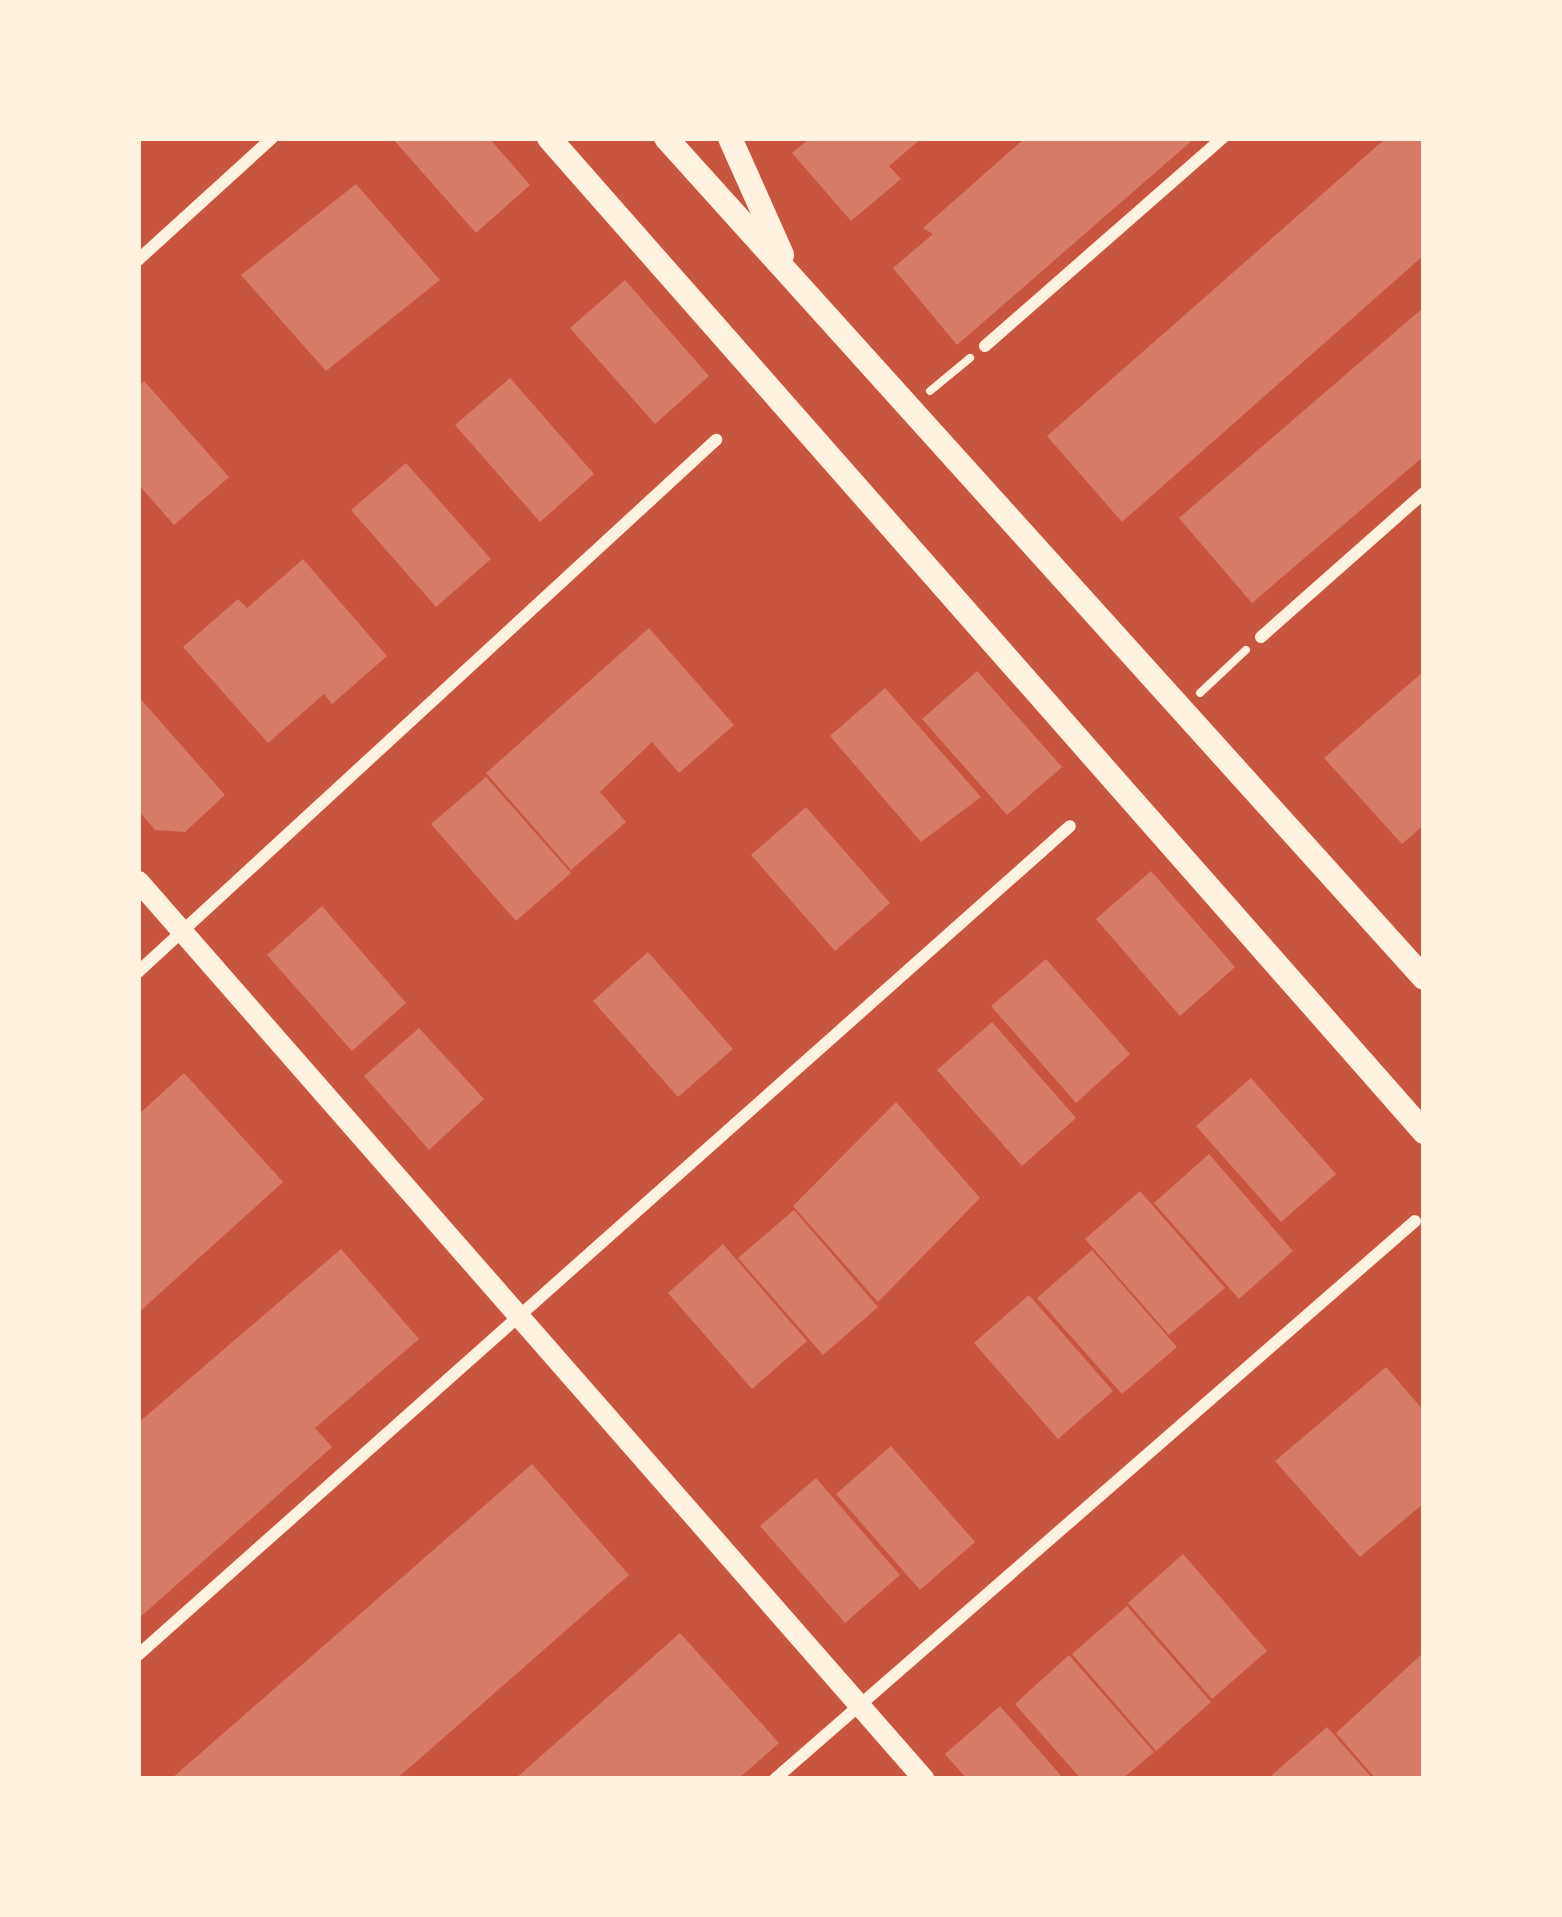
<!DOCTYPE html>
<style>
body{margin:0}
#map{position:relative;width:1562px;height:1917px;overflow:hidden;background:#c8553d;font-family:"DM Sans",sans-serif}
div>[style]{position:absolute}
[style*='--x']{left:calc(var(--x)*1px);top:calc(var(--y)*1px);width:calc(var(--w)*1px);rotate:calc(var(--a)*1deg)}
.building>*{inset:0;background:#d67c66}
.path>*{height:8px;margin:-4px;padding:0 4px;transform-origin:4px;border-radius:4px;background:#fff3e0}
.minor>*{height:12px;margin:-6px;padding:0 6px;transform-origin:6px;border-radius:6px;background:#fff3e0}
.tertiary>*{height:21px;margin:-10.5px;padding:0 10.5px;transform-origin:10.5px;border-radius:10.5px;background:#fff3e0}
.secondary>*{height:24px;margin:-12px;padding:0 12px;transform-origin:12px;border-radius:12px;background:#fff3e0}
span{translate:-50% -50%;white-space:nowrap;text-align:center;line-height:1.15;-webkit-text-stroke:12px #fff3e0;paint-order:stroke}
.frame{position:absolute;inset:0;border:141px solid #fff3e0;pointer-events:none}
</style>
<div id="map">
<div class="building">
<i style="clip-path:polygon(392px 138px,489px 138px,530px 185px,476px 233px)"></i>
<i style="clip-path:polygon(810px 138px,922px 138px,889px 166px,901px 179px,851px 221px,792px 153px)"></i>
<i style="clip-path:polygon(1025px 138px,1195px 138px,957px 345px,893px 268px,933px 234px,923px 228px)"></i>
<i style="clip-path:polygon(1386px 138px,1424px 138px,1424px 255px,1122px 522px,1047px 436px)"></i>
<i style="clip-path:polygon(356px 184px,440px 280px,326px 371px,241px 275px)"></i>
<i style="clip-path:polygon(625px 280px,709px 376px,655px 424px,570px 328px)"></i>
<i style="clip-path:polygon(1424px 307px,1424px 456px,1252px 603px,1179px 518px)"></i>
<i style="clip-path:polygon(510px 378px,594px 474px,540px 522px,455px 425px)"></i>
<i style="clip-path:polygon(144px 381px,229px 477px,174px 525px,138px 484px,138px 387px)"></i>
<i style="clip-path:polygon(406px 463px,491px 559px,436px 607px,351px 510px)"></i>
<i style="clip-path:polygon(303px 559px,387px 656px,332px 704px,324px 694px,268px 743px,183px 647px,238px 599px,247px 608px)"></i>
<i style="clip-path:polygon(649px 628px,734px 725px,679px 773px,652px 742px,600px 792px,626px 822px,571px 870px,486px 773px)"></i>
<i style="clip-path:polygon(977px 671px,1062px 767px,1007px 815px,922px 719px)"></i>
<i style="clip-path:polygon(1424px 671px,1424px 825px,1402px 844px,1324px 758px)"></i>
<i style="clip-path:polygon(885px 688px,981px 797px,921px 842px,830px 736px)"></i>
<i style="clip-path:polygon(138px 696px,225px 795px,185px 832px,155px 830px,138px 810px)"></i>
<i style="clip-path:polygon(486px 777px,571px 873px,516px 921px,431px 824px)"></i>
<i style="clip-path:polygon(806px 807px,890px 903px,835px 951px,751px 855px)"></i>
<i style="clip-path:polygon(1151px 871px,1235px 967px,1180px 1016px,1096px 919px)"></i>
<i style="clip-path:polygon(322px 906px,406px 1003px,352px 1051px,267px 955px)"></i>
<i style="clip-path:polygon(648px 952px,733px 1049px,678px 1097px,593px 1001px)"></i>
<i style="clip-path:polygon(1046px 959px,1130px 1054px,1076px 1103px,991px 1006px)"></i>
<i style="clip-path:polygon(992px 1022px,1076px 1118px,1022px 1166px,937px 1070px)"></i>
<i style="clip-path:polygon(419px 1028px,484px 1099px,429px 1150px,364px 1076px)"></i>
<i style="clip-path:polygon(184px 1073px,283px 1182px,138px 1313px,138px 1115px)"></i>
<i style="clip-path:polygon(1251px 1078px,1336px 1174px,1281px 1222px,1196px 1126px)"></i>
<i style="clip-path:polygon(896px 1102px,980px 1198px,878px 1302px,793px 1206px)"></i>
<i style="clip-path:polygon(1209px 1154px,1293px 1251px,1239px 1299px,1154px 1203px)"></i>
<i style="clip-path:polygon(1140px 1191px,1225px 1288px,1169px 1335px,1085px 1239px)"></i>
<i style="clip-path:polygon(794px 1210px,878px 1307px,823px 1355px,738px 1258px)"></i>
<i style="clip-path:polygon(723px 1244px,807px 1341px,752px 1389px,668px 1293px)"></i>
<i style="clip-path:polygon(341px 1249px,419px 1339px,315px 1428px,332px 1447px,138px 1619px,138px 1423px)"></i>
<i style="clip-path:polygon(1092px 1250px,1177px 1347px,1122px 1394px,1037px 1298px)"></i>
<i style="clip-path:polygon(1029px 1295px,1113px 1391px,1058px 1439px,974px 1343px)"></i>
<i style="clip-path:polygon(1386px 1367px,1424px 1411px,1424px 1503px,1360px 1557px,1275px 1461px)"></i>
<i style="clip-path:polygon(891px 1446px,975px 1542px,920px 1590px,836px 1494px)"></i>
<i style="clip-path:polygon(532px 1464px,629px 1575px,416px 1762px,396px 1779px,171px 1779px)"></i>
<i style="clip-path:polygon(816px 1478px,900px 1575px,845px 1623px,760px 1526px)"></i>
<i style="clip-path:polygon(1183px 1554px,1267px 1651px,1212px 1699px,1128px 1603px)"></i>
<i style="clip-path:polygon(1127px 1606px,1211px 1702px,1156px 1751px,1072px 1654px)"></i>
<i style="clip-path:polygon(680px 1633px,779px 1743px,738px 1779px,515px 1779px)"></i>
<i style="clip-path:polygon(1424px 1652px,1424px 1779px,1376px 1779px,1336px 1733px)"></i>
<i style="clip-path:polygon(1069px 1655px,1154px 1752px,1122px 1779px,1081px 1779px,1015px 1704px)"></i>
<i style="clip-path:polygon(1000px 1706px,1064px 1779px,967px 1779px,945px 1754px)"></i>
<i style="clip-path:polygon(1327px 1727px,1373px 1779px,1276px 1779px,1272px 1775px)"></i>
</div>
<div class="path">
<i style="--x:930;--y:391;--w:52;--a:-39.5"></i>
<i style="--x:1200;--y:693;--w:63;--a:-43.1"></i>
</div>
<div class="minor">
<i style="--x:138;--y:260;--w:181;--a:-42.3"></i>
<i style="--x:985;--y:346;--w:316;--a:-41.2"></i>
<i style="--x:1261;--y:637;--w:217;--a:-41.5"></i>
<i style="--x:138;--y:972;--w:786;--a:-42.63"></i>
<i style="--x:138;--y:1655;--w:1247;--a:-41.65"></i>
<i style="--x:775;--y:1779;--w:849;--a:-41.08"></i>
</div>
<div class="tertiary">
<i style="--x:138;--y:881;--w:1193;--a:48.81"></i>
</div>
<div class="secondary">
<i style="--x:549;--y:138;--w:1324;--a:48.64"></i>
<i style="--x:666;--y:138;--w:1131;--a:47.94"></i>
<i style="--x:730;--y:138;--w:128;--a:66"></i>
</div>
<div class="frame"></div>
</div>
